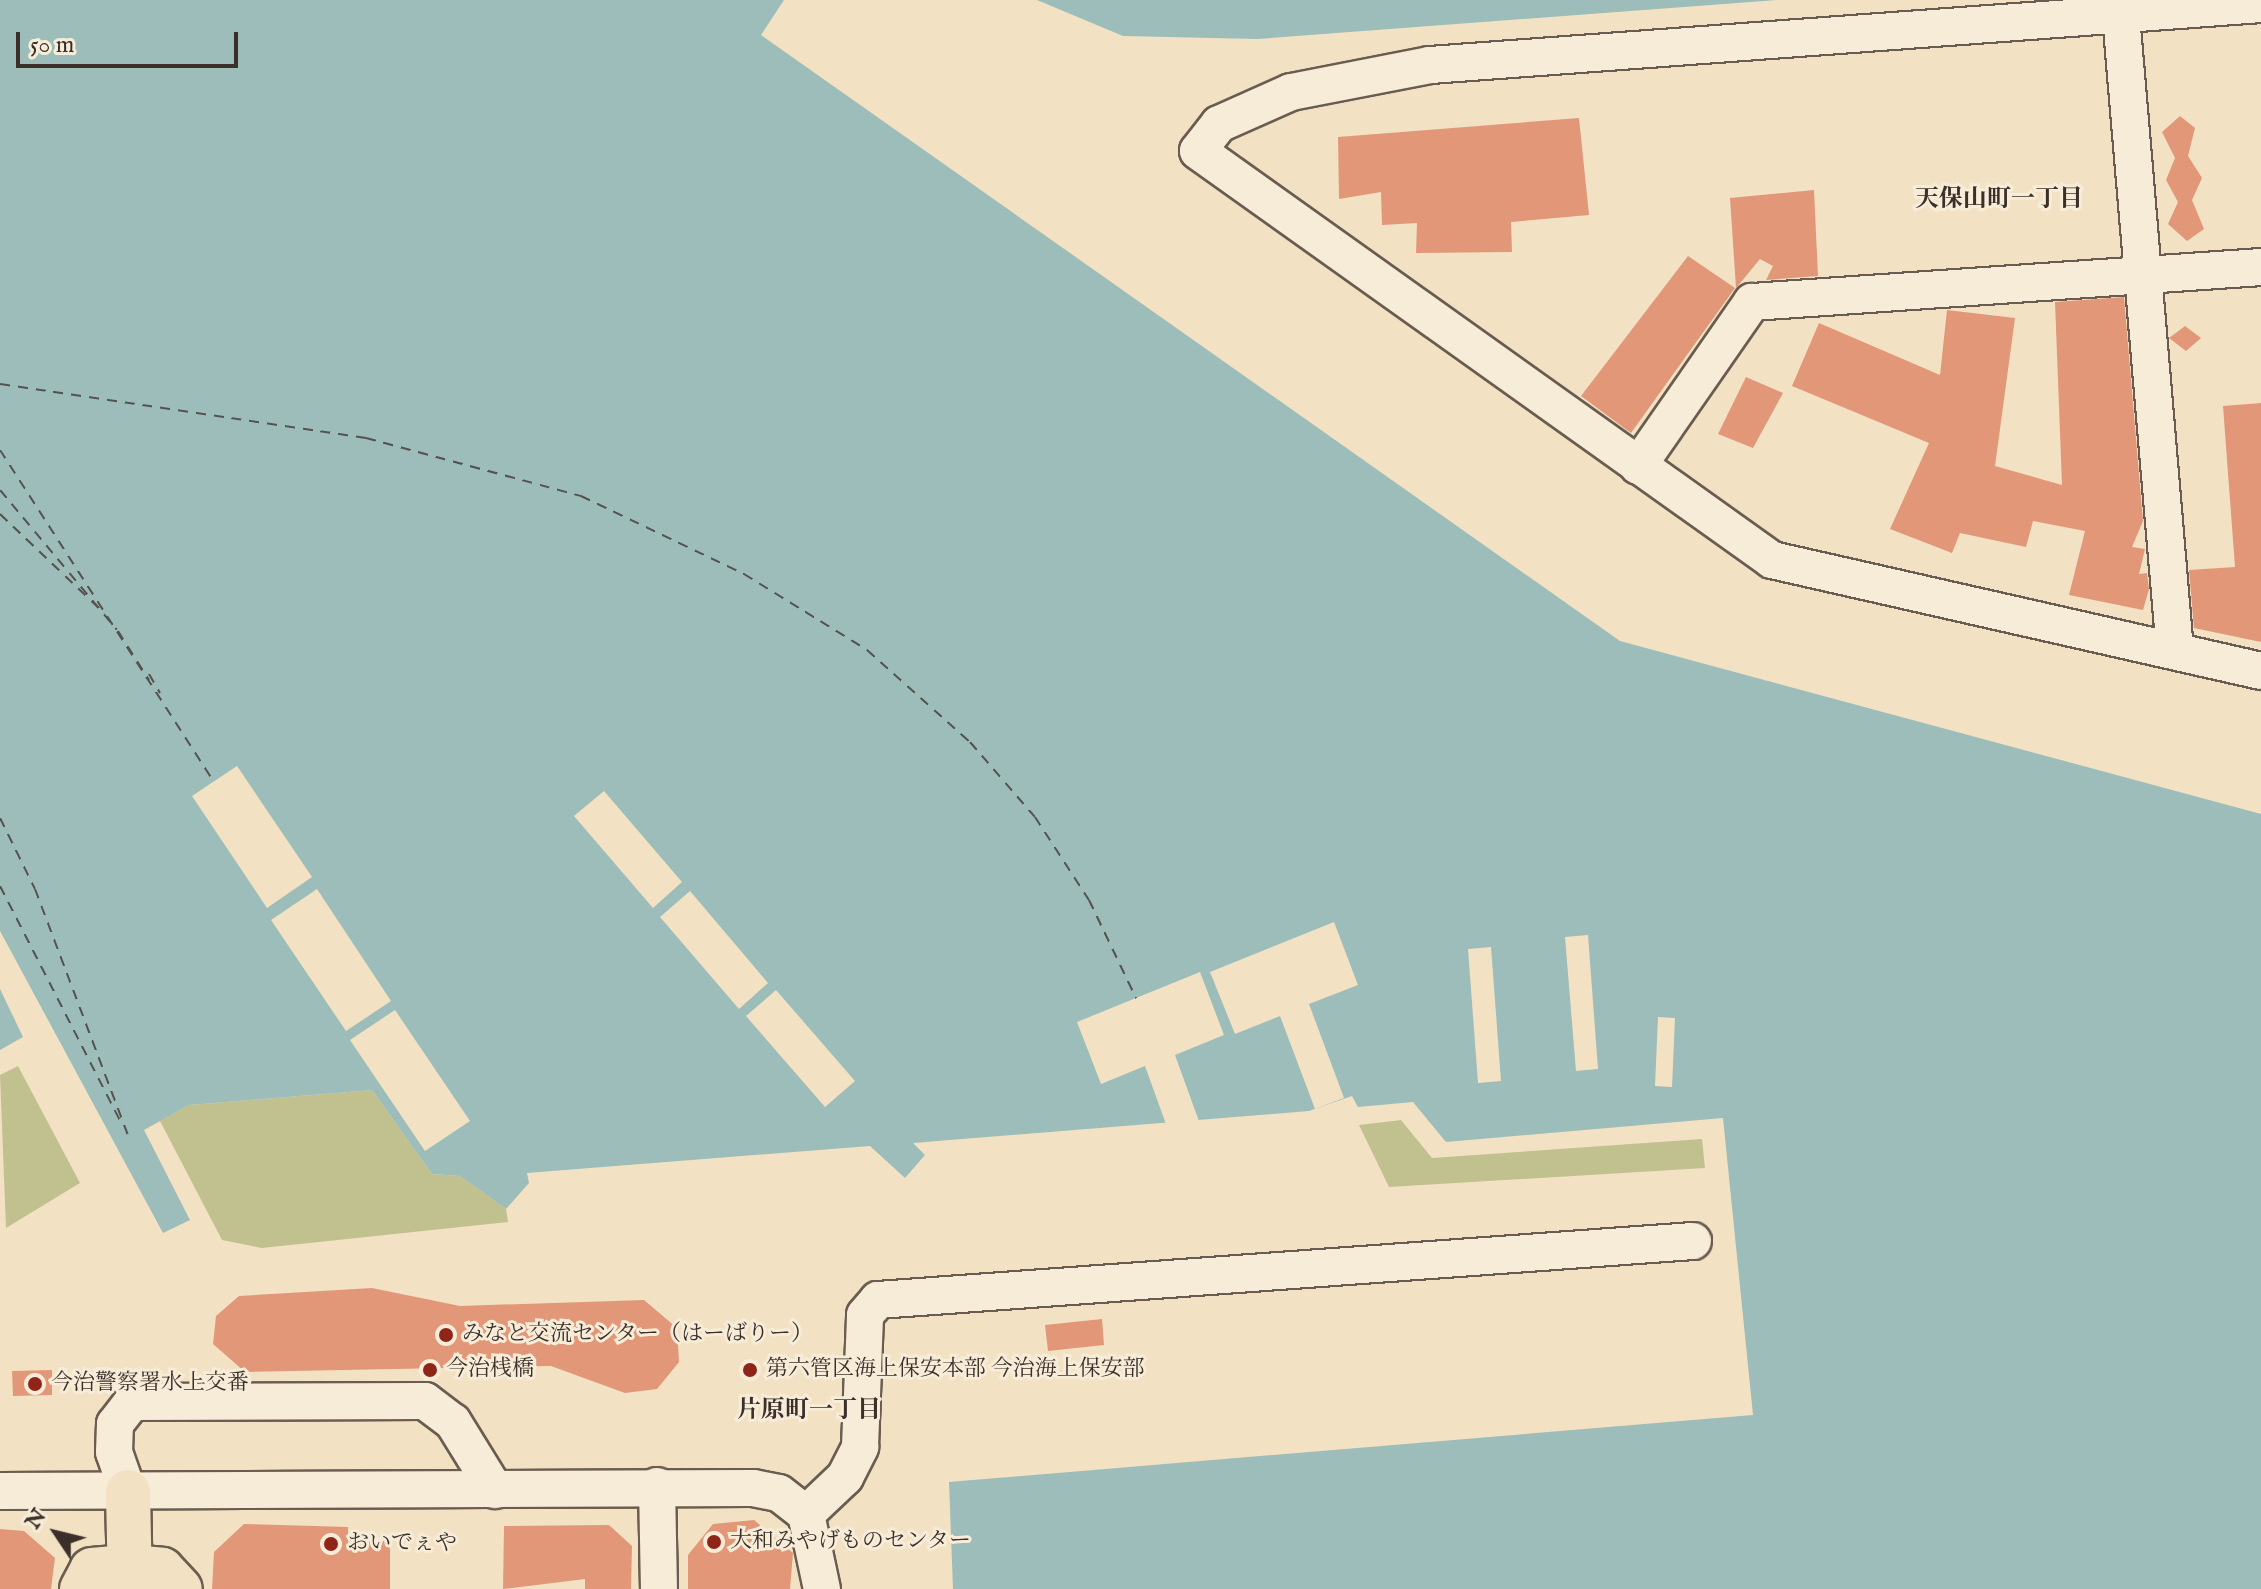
<!DOCTYPE html>
<meta charset="utf-8">
<style>
body{margin:0}
#map{position:relative;width:2261px;height:1589px;overflow:hidden;background:#f2e2c3;font-family:"IM FELL English","Noto Serif JP",serif}
div>[style]{position:absolute}
[style*='--x']{left:calc(var(--x)*1px);top:calc(var(--y)*1px);width:calc(var(--w)*1px);rotate:calc(var(--a)*1deg)}
.green>*{inset:0;background:#c1c18f}
.water>*{inset:0;background:#9cbdb9}
.pier>*{inset:0;background:#f2e2c3}
.ferry>*{height:2px;margin-top:-1px;transform-origin:0;background:repeating-linear-gradient(90deg,#54524e 0 10px,transparent 0 18px)}
.building>*{inset:0;background:#e29778}
.roads{filter:drop-shadow(2px 0 #6a5c50) drop-shadow(-2px 0 #6a5c50) drop-shadow(0 2px #6a5c50) drop-shadow(0 -2px #6a5c50)}
.minor>*{height:36px;margin:-18px;padding:0 18px;transform-origin:18px;border-radius:18px;background:#f7ecd8}
.major>*{height:44px;margin:-22px;padding:0 22px;transform-origin:22px;border-radius:22px;background:#f2e2c3}
.dots>*{width:22px;height:22px;translate:-50% -50%;box-sizing:border-box;border:4px solid #f7ecd8;border-radius:50%}
span{translate:-50% -50%;white-space:nowrap;text-align:center;line-height:1.15;-webkit-text-stroke:6px #f7ecd8;paint-order:stroke}
.poi-label{font-size:22px;color:#3c2f2a}
.left{translate:0 -50%;text-align:left}
.neighbourhood-label{font-size:24px;color:#3c2f2a;font-weight:700}
.north{position:absolute;left:16px;top:1493px;width:80px;height:80px;-webkit-text-stroke:6px #f7ecd8;paint-order:stroke;rotate:305deg;font-size:22px;font-weight:700;line-height:32px;text-align:center;color:#3c2f2a}
.north::after{content:'';display:block;margin:auto;width:28px;height:36px;background:#3c2f2a;clip-path:polygon(50% 0,100% 100%,50% 72%,0 100%)}
.scale{position:absolute;left:16px;top:32px;width:222px;height:36px;box-sizing:border-box;border:4px solid #3c2f2a;border-top:0;padding-left:10px;font-size:24px;line-height:28px;white-space:nowrap;color:#3c2f2a;-webkit-text-stroke:6px #f7ecd8;paint-order:stroke}
</style>
<div id="map">
<div class="green">
<i style="clip-path:polygon(18px 1066px,80px 1183px,6px 1228px,0 1075px)"></i>
<i style="clip-path:polygon(372px 1090px,432px 1174px,460px 1176px,506px 1209px,508px 1222px,262px 1248px,222px 1240px,160px 1121px,189px 1105px)"></i>
<i style="clip-path:polygon(1401px 1120px,1432px 1158px,1702px 1139px,1705px 1168px,1389px 1187px,1359px 1125px)"></i>
</div>
<div class="water">
<i style="clip-path:polygon(0 0,784px 0,761px 35px,1620px 641px,2261px 814px,2261px 1589px,953px 1589px,949px 1482px,1753px 1415px,1723px 1118px,1446px 1142px,1413px 1102px,1358px 1107px,1352px 1096px,1309px 1111px,913px 1143px,925px 1155px,905px 1178px,870px 1146px,527px 1173px,529px 1183px,506px 1209px,460px 1176px,432px 1174px,372px 1090px,189px 1105px,144px 1130px,190px 1220px,163px 1233px,0 931px)"></i>
<i style="clip-path:polygon(1037px 0,1777px 0,1257px 39px,1123px 36px)"></i>
<i style="clip-path:polygon(0 989px,23px 1037px,0 1050px)"></i>
</div>
<div class="pier">
<i style="clip-path:polygon(237px 766px,312px 877px,267px 908px,192px 796px)"></i>
<i style="clip-path:polygon(604px 791px,682px 882px,653px 908px,574px 816px)"></i>
<i style="clip-path:polygon(317px 889px,391px 1001px,346px 1031px,271px 920px)"></i>
<i style="clip-path:polygon(690px 891px,768px 983px,739px 1009px,660px 917px)"></i>
<i style="clip-path:polygon(1334px 922px,1358px 985px,1309px 1004px,1344px 1098px,1315px 1109px,1280px 1016px,1235px 1034px,1210px 972px)"></i>
<i style="clip-path:polygon(1588px 935px,1598px 1069px,1576px 1071px,1565px 937px)"></i>
<i style="clip-path:polygon(1491px 947px,1501px 1081px,1478px 1083px,1468px 949px)"></i>
<i style="clip-path:polygon(1200px 972px,1224px 1035px,1175px 1055px,1200px 1124px,1167px 1127px,1145px 1066px,1101px 1084px,1077px 1022px)"></i>
<i style="clip-path:polygon(776px 990px,855px 1081px,825px 1107px,746px 1016px)"></i>
<i style="clip-path:polygon(395px 1010px,470px 1121px,425px 1151px,350px 1040px)"></i>
<i style="clip-path:polygon(1658px 1017px,1675px 1018px,1672px 1087px,1655px 1086px)"></i>
</div>
<div class="ferry">
<i style="--x:0;--y:384;--w:370;--a:8.4"></i>
<i style="--x:366;--y:438;--w:223;--a:15.1"></i>
<i style="--x:581;--y:496;--w:181;--a:25.6"></i>
<i style="--x:744;--y:574;--w:145;--a:31.7"></i>
<i style="--x:867;--y:650;--w:138;--a:41.8"></i>
<i style="--x:970;--y:742;--w:99;--a:49.1"></i>
<i style="--x:1035;--y:817;--w:99;--a:57"></i>
<i style="--x:1089;--y:900;--w:109;--a:64.4"></i>
<i style="--x:0;--y:450;--w:395;--a:57.2"></i>
<i style="--x:0;--y:490;--w:182;--a:50.1"></i>
<i style="--x:0;--y:514;--w:144;--a:43.6"></i>
<i style="--x:118;--y:631;--w:58;--a:57.7"></i>
<i style="--x:149;--y:674;--w:22;--a:60"></i>
<i style="--x:0;--y:818;--w:79;--a:63.8"></i>
<i style="--x:35;--y:889;--w:266;--a:69.3"></i>
<i style="--x:0;--y:886;--w:270;--a:62.9"></i>
</div>
<div class="building">
<i style="clip-path:polygon(2180px 116px,2195px 128px,2188px 156px,2202px 178px,2192px 200px,2204px 229px,2187px 241px,2168px 224px,2178px 202px,2166px 180px,2175px 158px,2162px 132px)"></i>
<i style="clip-path:polygon(1579px 118px,1589px 215px,1511px 222px,1512px 252px,1416px 253px,1417px 223px,1382px 225px,1381px 192px,1339px 199px,1338px 137px)"></i>
<i style="clip-path:polygon(1814px 190px,1818px 276px,1766px 280px,1773px 266px,1760px 259px,1736px 288px,1730px 198px)"></i>
<i style="clip-path:polygon(1688px 256px,1735px 288px,1631px 433px,1581px 396px)"></i>
<i style="clip-path:polygon(2124px 297px,2143px 521px,2132px 547px,2145px 549px,2139px 574px,2147px 573px,2149px 589px,2143px 610px,2069px 595px,2085px 531px,2033px 521px,2026px 547px,1960px 533px,1952px 553px,1890px 529px,1929px 443px,1792px 386px,1819px 323px,1940px 375px,1947px 310px,2015px 318px,1995px 466px,2062px 485px,2055px 302px)"></i>
<i style="clip-path:polygon(2185px 326px,2201px 338px,2186px 351px,2169px 338px)"></i>
<i style="clip-path:polygon(1746px 377px,1783px 393px,1753px 448px,1718px 434px)"></i>
<i style="clip-path:polygon(2261px 403px,2261px 642px,2194px 628px,2189px 570px,2235px 567px,2223px 406px)"></i>
<i style="clip-path:polygon(372px 1288px,460px 1306px,644px 1300px,677px 1328px,679px 1362px,657px 1389px,625px 1393px,551px 1366px,245px 1372px,213px 1344px,216px 1316px,239px 1296px)"></i>
<i style="clip-path:polygon(1102px 1319px,1104px 1345px,1048px 1351px,1045px 1325px)"></i>
<i style="clip-path:polygon(52px 1370px,52px 1395px,13px 1396px,12px 1371px)"></i>
<i style="clip-path:polygon(754px 1520px,793px 1553px,790px 1589px,688px 1589px,688px 1555px,713px 1524px)"></i>
<i style="clip-path:polygon(244px 1524px,348px 1527px,348px 1543px,390px 1540px,390px 1589px,212px 1589px,214px 1552px)"></i>
<i style="clip-path:polygon(609px 1525px,632px 1546px,631px 1589px,585px 1589px,585px 1579px,503px 1589px,504px 1526px)"></i>
<i style="clip-path:polygon(0 1529px,24px 1531px,55px 1558px,51px 1589px,0 1589px)"></i>
</div>
<div class="roads">
<div class="minor">
<i style="--x:2261;--y:4;--w:833;--a:175.8"></i>
<i style="--x:1430;--y:65;--w:142;--a:169"></i>
<i style="--x:1291;--y:92;--w:79;--a:156"></i>
<i style="--x:1219;--y:124;--w:34;--a:128"></i>
<i style="--x:1198;--y:151;--w:705;--a:35.47"></i>
<i style="--x:1772;--y:560;--w:501;--a:12.79"></i>
<i style="--x:2121;--y:16;--w:637;--a:85.14"></i>
<i style="--x:1638;--y:466;--w:200;--a:-55.2"></i>
<i style="--x:1752;--y:302;--w:510;--a:-3.93"></i>
<i style="--x:657;--y:1486;--w:103;--a:88.9"></i>
<i style="--x:0;--y:1491;--w:753;--a:-0.23"></i>
<i style="--x:753;--y:1488;--w:26;--a:11"></i>
<i style="--x:779;--y:1493;--w:34;--a:38"></i>
<i style="--x:806;--y:1514;--w:77;--a:78"></i>
<i style="--x:128;--y:1492;--w:42;--a:-109.3"></i>
<i style="--x:114;--y:1452;--w:28;--a:-88"></i>
<i style="--x:115;--y:1424;--w:28;--a:-52"></i>
<i style="--x:132;--y:1402;--w:293;--a:-0.2"></i>
<i style="--x:425;--y:1401;--w:35;--a:37"></i>
<i style="--x:453;--y:1422;--w:80;--a:58.3"></i>
<i style="--x:806;--y:1514;--w:54;--a:-43.5"></i>
<i style="--x:845;--y:1477;--w:34;--a:-63"></i>
<i style="--x:860;--y:1447;--w:132;--a:-87.8"></i>
<i style="--x:865;--y:1315;--w:20;--a:-49"></i>
<i style="--x:878;--y:1300;--w:817;--a:-4.14"></i>
</div>
<div class="major">
<i style="--x:128;--y:1492;--w:97;--a:88.8"></i>
<i style="--x:82;--y:1589;--w:21;--a:-62"></i>
<i style="--x:92;--y:1570;--w:38;--a:-5"></i>
<i style="--x:130;--y:1567;--w:32;--a:5"></i>
<i style="--x:162;--y:1570;--w:26;--a:47"></i>
</div>
</div>
<div class="dots">
<i style="left:446px;top:1335px;background:#8f2418"></i>
<i style="left:430px;top:1370px;background:#8f2418"></i>
<i style="left:750px;top:1370px;background:#8f2418"></i>
<i style="left:35px;top:1384px;background:#8f2418"></i>
<i style="left:714px;top:1542px;background:#8f2418"></i>
<i style="left:331px;top:1544px;background:#8f2418"></i>
</div>
<div class="poi-label">
<span class="left" style="left:462px;top:1335px">みなと交流センター（はーばりー）</span>
<span class="left" style="left:446px;top:1370px">今治桟橋</span>
<span class="left" style="left:766px;top:1370px">第六管区海上保安本部 今治海上保安部</span>
<span class="left" style="left:51px;top:1384px">今治警察署水上交番</span>
<span class="left" style="left:730px;top:1542px">大和みやげものセンター</span>
<span class="left" style="left:347px;top:1544px">おいでぇや</span>
</div>
<div class="neighbourhood-label">
<span style="left:1999px;top:200px">天保山町一丁目</span>
<span style="left:809px;top:1411px">片原町一丁目</span>
</div>
<div class="north">N</div>
<div class="scale">50 m</div>
</div>
